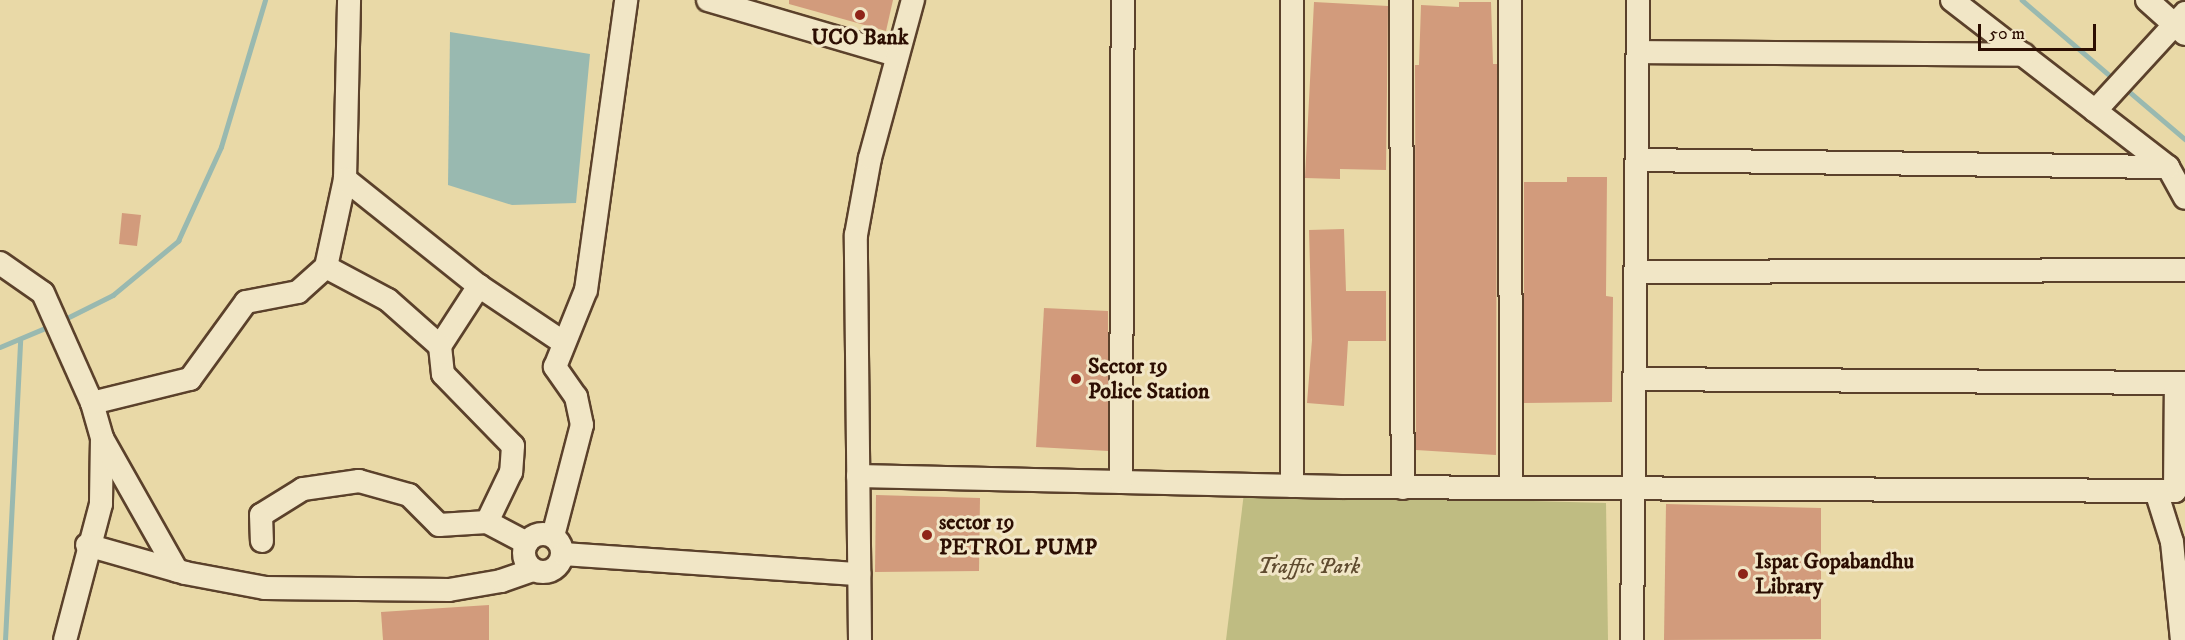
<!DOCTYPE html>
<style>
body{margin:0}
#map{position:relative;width:2185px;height:640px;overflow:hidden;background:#e9d9a7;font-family:"IM FELL DW Pica",serif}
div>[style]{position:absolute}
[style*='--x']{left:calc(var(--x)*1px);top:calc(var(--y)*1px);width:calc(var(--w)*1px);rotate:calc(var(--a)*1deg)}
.green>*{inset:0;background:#bfbc82}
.water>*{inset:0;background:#99b9b0}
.stream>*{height:4.5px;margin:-2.25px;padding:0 2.25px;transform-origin:2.25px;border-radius:2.25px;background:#99b9b0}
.building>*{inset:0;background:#d29b7c}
.roads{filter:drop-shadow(2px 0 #5b412b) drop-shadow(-2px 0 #5b412b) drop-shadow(0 2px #5b412b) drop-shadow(0 -2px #5b412b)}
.minor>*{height:22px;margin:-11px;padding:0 11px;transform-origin:11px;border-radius:11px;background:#f1e6c6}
.minor>.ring{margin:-11px;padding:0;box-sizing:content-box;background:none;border:22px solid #f1e6c6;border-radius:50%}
.dots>*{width:16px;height:16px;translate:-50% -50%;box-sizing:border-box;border:3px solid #f1e6c6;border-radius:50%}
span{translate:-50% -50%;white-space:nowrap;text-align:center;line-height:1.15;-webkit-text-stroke:6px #f1e6c6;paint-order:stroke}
.poi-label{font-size:22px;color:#2c0e02;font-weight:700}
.left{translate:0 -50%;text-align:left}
.park-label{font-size:22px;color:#5f4b2f;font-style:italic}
.scale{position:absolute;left:1978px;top:24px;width:118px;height:27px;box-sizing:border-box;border:3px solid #2c0e02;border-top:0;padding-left:8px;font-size:18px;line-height:21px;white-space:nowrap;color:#2c0e02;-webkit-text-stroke:4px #f1e6c6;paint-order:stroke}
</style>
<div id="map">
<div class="green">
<i style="clip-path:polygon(1244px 493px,1606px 503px,1608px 640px,1226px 640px)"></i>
</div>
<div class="water">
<i style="clip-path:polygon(450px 32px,590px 54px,576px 203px,512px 205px,448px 185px)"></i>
</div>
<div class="stream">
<i style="--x:2022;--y:0;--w:121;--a:40.7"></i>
<i style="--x:2125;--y:88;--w:79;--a:40.4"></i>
<i style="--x:63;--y:320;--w:56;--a:-26.6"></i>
<i style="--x:113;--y:295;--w:85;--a:-39.7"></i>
<i style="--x:178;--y:241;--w:103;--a:-65.4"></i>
<i style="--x:221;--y:147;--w:153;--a:-73.3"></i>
<i style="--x:0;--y:347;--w:54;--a:-22.8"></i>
<i style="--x:5;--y:640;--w:299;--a:-87.1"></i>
</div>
<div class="building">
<i style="clip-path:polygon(789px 0,893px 0,886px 31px,789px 4px)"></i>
<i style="clip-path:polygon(1314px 2px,1388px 6px,1386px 170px,1340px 169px,1340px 179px,1305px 178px)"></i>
<i style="clip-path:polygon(1459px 2px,1491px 2px,1493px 64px,1497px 64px,1496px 455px,1416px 450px,1415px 65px,1419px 65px,1421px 5px,1459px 7px)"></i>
<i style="clip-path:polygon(1567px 177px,1607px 177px,1606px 296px,1613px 297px,1612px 402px,1524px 403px,1524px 182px,1567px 182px)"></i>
<i style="clip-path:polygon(122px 213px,141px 215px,137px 246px,119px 244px)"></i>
<i style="clip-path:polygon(1344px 229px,1346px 291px,1386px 291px,1386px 341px,1348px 341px,1344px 406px,1307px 403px,1312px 340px,1309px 230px)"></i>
<i style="clip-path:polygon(1044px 308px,1108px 311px,1108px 451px,1036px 447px)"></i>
<i style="clip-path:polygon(876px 495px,980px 498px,979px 571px,875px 572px)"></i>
<i style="clip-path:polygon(1666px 504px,1821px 508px,1821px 639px,1664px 640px)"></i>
<i style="clip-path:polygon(489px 605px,489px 640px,383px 640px,381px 612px)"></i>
</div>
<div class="roads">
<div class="minor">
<i style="--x:708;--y:0;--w:196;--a:16.3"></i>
<i style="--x:1401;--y:0;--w:488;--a:89.8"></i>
<i style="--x:1510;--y:0;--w:488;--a:89.9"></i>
<i style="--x:1952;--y:0;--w:273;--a:37.7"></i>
<i style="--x:2168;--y:167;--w:35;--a:61"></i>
<i style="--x:2147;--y:0;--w:51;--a:41.8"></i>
<i style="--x:1638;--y:52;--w:386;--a:0.4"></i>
<i style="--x:2095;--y:111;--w:133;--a:-47.4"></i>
<i style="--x:1637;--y:160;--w:531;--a:0.76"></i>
<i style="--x:345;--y:179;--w:179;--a:-88.7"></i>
<i style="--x:0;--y:263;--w:52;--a:34.9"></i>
<i style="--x:43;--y:293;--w:120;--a:66"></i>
<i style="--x:92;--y:403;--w:36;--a:74"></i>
<i style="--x:102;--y:438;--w:66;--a:90.9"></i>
<i style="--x:101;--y:504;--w:141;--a:104.8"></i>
<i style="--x:326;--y:267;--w:90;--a:-77.8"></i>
<i style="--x:345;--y:179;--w:171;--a:38.6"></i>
<i style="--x:479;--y:286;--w:102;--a:33.8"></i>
<i style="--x:1636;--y:272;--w:549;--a:-0.21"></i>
<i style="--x:440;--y:346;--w:72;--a:-57"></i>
<i style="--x:1635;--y:379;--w:550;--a:0.42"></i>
<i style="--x:92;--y:403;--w:101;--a:-13.8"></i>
<i style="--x:190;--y:379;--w:95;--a:-54"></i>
<i style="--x:246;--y:302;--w:53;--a:-10.9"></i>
<i style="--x:298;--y:292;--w:38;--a:-42"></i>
<i style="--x:326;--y:267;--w:70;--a:28"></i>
<i style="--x:388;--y:300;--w:69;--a:41.5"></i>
<i style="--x:440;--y:346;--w:28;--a:84"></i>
<i style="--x:443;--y:374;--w:100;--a:45.8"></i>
<i style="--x:513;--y:446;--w:26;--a:94"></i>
<i style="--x:511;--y:472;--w:55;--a:115.6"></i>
<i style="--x:487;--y:522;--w:48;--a:176.4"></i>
<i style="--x:439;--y:525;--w:42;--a:-135"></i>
<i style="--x:409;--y:495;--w:52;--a:-164.4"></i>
<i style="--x:359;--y:481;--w:57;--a:171.9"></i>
<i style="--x:303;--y:489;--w:49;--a:148.2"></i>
<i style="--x:261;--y:515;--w:26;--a:88"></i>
<i style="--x:103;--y:440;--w:150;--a:60.5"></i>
<i style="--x:858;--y:476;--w:483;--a:1.3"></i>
<i style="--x:1341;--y:487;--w:834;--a:0.27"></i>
<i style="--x:2175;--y:491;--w:108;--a:-89.5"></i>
<i style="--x:1121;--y:482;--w:482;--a:-89.8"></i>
<i style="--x:1292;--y:486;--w:486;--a:-90"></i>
<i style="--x:2156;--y:491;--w:53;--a:72.6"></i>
<i style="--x:2172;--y:542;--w:99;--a:84.2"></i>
<i style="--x:487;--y:522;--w:45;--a:27.7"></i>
<i class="ring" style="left:524px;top:534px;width:16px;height:16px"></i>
<i style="--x:553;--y:536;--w:115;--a:-75.4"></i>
<i style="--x:582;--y:425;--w:29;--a:-102"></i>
<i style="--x:576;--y:397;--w:37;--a:-125"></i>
<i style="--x:555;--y:367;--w:83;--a:-68.1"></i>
<i style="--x:586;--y:290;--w:293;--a:-82.1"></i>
<i style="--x:87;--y:545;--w:102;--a:15.9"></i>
<i style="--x:185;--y:573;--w:81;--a:10.6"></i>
<i style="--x:265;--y:588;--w:184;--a:0.6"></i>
<i style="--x:449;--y:590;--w:53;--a:-9.8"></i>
<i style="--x:501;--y:581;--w:34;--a:-19"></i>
<i style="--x:563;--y:554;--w:297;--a:3.9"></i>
<i style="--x:860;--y:640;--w:405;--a:-90.6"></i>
<i style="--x:856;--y:235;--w:78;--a:-79.7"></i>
<i style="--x:870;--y:158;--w:164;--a:-74.8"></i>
<i style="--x:1632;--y:640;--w:640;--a:-89.46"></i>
</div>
</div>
<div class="dots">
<i style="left:860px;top:15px;background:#8f2418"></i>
<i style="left:1076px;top:379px;background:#8f2418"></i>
<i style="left:927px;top:535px;background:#8f2418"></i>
<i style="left:1743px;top:574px;background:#8f2418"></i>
</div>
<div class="poi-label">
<span style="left:860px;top:38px">UCO Bank</span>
<span class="left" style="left:1088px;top:379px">Sector 19<br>Police Station</span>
<span class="left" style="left:939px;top:535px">sector 19<br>PETROL PUMP</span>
<span class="left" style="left:1755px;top:574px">Ispat Gopabandhu<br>Library</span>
</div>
<div class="park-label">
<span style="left:1309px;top:567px">Traffic Park</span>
</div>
<div class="scale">50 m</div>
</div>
